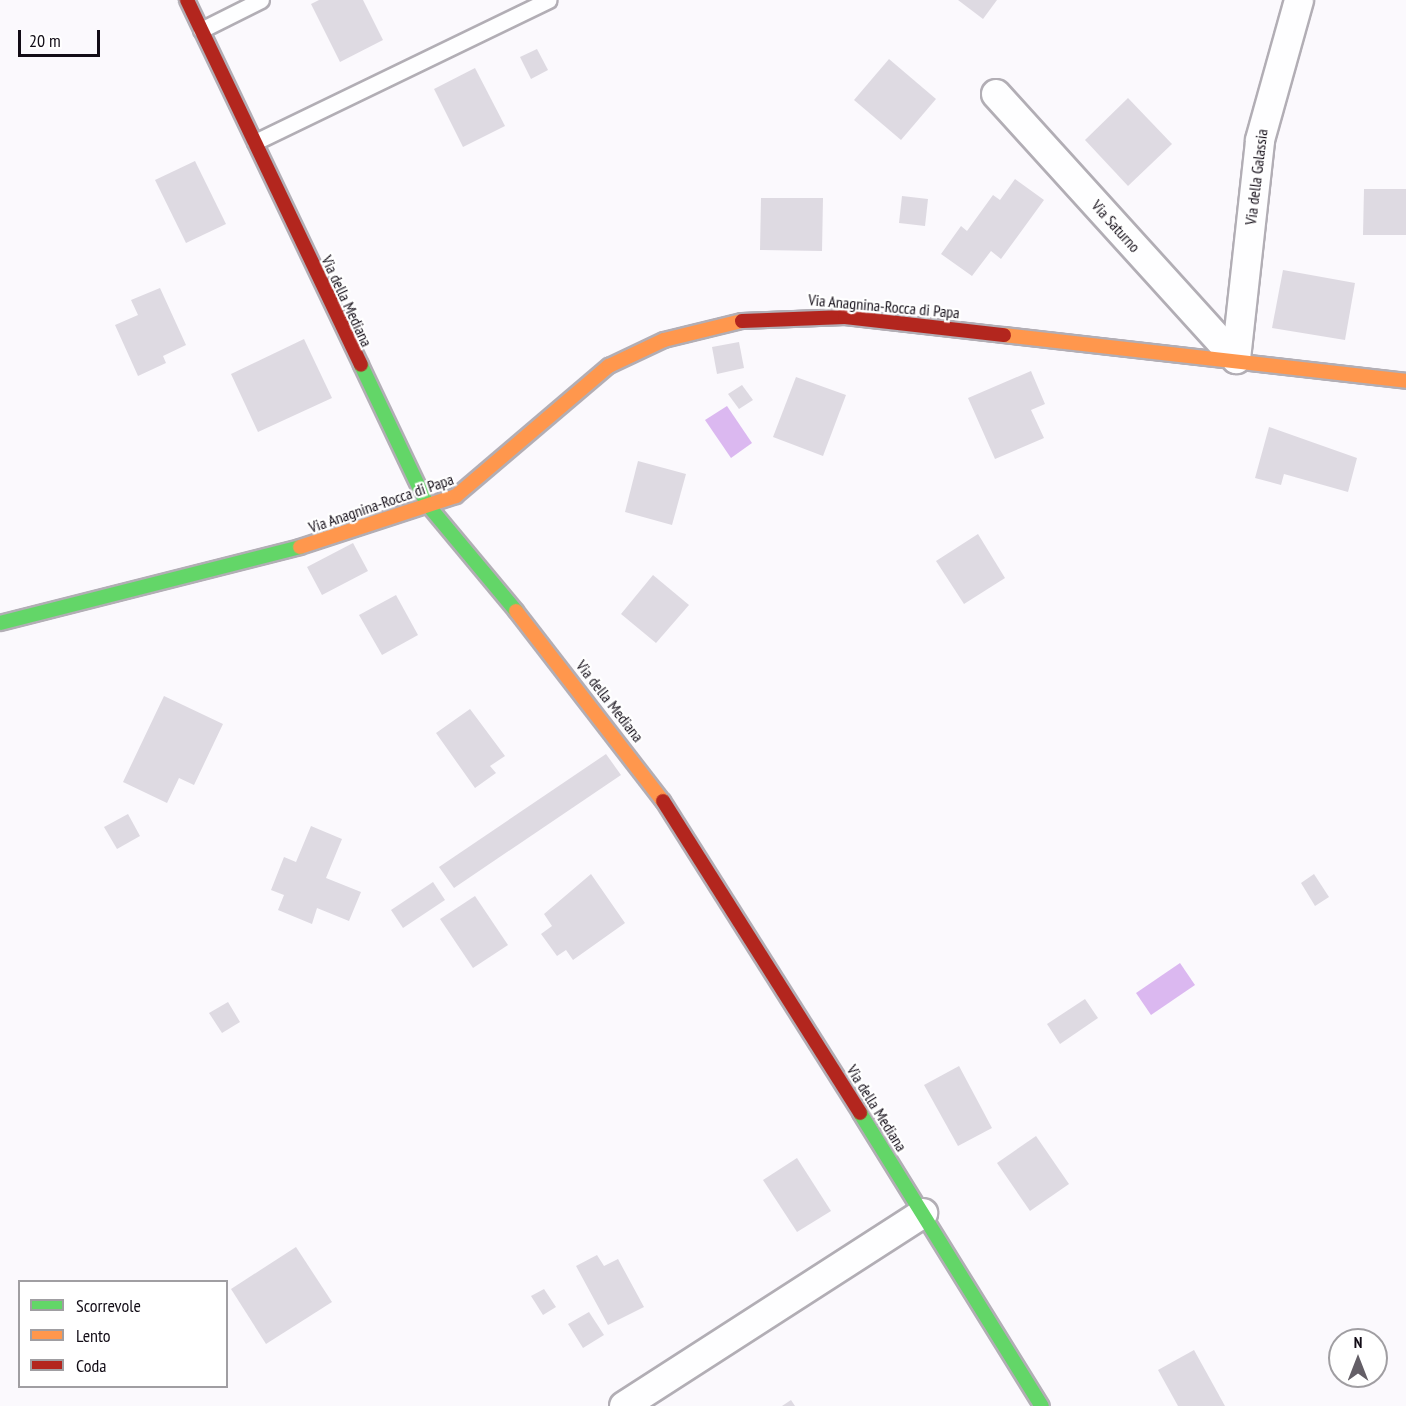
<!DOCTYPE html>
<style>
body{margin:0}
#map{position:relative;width:1406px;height:1406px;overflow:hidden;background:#fbf9fd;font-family:"PT Sans Narrow",sans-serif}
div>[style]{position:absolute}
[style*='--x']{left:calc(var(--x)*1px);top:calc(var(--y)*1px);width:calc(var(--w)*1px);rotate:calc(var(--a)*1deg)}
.water>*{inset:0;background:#dbb8f0}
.building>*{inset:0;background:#dedae2}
.roads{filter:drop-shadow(2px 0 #b2aeb5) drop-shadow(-2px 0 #b2aeb5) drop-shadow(0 2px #b2aeb5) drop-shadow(0 -2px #b2aeb5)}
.lane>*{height:15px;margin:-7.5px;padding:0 7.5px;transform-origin:7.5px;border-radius:7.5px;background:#fefeff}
.street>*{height:28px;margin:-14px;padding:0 14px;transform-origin:14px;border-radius:14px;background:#fefeff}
.fast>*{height:14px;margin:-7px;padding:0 7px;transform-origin:7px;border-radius:7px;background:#63d668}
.slow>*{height:14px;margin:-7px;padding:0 7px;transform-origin:7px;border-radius:7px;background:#ff974d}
.jam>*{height:14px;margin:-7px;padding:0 7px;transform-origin:7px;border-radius:7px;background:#b3261e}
span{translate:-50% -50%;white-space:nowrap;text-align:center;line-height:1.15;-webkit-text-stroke:4.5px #fff;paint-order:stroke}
.street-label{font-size:16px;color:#120c16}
.legend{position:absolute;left:18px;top:1280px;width:210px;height:108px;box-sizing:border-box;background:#fff;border:2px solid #a09ea2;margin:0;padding:8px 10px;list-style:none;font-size:18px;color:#120c16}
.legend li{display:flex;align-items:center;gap:12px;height:30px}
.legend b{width:30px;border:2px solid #a09ea2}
.north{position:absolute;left:1328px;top:1328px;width:60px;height:60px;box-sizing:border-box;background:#fff;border:2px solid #a09ea2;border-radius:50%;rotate:0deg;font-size:16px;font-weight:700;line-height:24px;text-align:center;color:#120c16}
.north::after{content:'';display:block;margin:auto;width:21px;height:27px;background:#645f67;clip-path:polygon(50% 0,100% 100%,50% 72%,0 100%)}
.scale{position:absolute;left:18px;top:30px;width:82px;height:27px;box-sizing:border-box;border:3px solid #120c16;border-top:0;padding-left:8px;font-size:18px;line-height:21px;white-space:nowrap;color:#120c16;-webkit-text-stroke:4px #fff;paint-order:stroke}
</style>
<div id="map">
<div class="water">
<i style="clip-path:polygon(727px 406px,752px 443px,731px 458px,705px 420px)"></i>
<i style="clip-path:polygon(1180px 963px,1195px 985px,1151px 1015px,1136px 993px)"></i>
</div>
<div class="building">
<i style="clip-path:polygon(319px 0,363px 0,383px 40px,340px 62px,311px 4px)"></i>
<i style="clip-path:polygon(958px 0,997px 0,983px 19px)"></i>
<i style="clip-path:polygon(537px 49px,548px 70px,531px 79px,520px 57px)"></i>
<i style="clip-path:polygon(889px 59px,936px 99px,901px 140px,854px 100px)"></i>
<i style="clip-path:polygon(475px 68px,505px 126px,463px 147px,434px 89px)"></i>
<i style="clip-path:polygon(1128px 98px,1172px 144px,1128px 186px,1085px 140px)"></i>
<i style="clip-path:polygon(195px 161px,226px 224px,186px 243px,155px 180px)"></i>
<i style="clip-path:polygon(1015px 179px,1044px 200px,1001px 259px,991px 251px,972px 276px,941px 254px,961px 226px,967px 231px,993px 195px,1000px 200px)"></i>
<i style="clip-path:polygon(1364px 189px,1406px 189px,1406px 235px,1363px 235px)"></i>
<i style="clip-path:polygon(902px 196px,928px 199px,925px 226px,899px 223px)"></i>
<i style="clip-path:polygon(761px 198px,823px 198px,822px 251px,760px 250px)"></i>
<i style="clip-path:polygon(1283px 270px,1355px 283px,1345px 340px,1272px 328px)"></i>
<i style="clip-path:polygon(160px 288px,186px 345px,163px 356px,166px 363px,138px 376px,115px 325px,138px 315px,131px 300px)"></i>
<i style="clip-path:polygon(304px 339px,332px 398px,258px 432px,231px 374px)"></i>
<i style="clip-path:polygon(739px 342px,744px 368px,717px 374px,712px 347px)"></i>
<i style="clip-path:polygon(1031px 371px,1045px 404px,1031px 410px,1044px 438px,995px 459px,968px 398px)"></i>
<i style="clip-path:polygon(796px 377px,846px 395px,823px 456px,773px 437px)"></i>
<i style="clip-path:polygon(742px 385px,753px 400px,739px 409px,728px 394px)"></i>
<i style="clip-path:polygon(1269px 427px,1357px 458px,1348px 492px,1284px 474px,1281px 485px,1255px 478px)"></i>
<i style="clip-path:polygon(638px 461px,686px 474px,672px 525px,625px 512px)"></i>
<i style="clip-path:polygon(978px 534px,1005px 578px,964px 604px,936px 561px)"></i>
<i style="clip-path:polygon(353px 543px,368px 571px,322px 595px,307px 567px)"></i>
<i style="clip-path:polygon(653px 575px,689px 605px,656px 643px,621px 614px)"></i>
<i style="clip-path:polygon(396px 595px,418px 635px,382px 655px,359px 615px)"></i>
<i style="clip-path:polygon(164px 696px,223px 724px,194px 785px,179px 778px,167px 803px,123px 782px)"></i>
<i style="clip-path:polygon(470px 709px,505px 756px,490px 766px,496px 773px,475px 788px,436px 733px)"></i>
<i style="clip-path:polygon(606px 754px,621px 775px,454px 888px,439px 867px)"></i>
<i style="clip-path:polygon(128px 814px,140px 836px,117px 849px,104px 827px)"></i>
<i style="clip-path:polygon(311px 826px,342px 839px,326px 878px,361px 892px,349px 921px,317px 908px,312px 924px,278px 910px,284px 895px,271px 890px,284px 857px,296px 862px)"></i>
<i style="clip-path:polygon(591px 874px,625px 923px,573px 960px,566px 950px,557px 956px,541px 934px,552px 926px,544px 914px)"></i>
<i style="clip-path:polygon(1314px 874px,1329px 897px,1315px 906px,1301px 883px)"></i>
<i style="clip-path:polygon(433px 882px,445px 900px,403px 928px,391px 910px)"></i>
<i style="clip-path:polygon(475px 896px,508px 945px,473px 968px,440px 919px)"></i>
<i style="clip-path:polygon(1085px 999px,1098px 1018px,1060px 1044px,1047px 1024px)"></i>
<i style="clip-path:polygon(228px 1002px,240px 1022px,222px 1033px,209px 1013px)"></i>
<i style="clip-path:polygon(959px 1066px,992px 1128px,958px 1146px,924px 1085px)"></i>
<i style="clip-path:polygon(1036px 1136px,1069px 1184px,1030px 1211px,997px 1163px)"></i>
<i style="clip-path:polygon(797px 1158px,831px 1211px,797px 1232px,763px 1180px)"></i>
<i style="clip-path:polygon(296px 1247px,332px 1302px,266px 1344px,231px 1289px)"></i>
<i style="clip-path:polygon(597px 1255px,604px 1266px,618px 1259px,644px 1307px,608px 1325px,576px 1266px)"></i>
<i style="clip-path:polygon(544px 1289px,556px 1307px,543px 1315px,531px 1296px)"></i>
<i style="clip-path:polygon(589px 1312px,604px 1335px,583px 1348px,568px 1324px)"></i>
<i style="clip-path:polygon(1194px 1350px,1225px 1406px,1178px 1406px,1158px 1370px)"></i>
<i style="clip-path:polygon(791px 1400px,795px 1406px,782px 1406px)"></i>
</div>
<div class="roads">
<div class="lane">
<i style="--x:201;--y:30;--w:67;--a:-26.6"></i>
<i style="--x:255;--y:142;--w:326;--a:-25.8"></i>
</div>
<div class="street">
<i style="--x:996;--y:94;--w:358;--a:47.8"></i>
<i style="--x:1236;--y:359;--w:220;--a:-83.7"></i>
<i style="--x:1260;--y:140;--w:145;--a:-74.4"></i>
<i style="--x:624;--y:1406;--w:356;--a:-32.8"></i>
</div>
<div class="fast">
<i style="--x:361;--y:365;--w:154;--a:64.6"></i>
<i style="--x:427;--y:504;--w:139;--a:50.2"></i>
<i style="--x:0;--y:623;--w:309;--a:-14.2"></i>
<i style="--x:860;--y:1113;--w:345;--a:58.2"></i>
</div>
<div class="slow">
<i style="--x:1004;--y:335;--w:405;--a:6.5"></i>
<i style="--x:300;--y:547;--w:164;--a:-18.1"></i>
<i style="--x:456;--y:496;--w:201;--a:-40.4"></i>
<i style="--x:609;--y:366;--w:61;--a:-25.3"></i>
<i style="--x:664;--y:340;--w:80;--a:-13.7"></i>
<i style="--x:516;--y:611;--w:240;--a:52.3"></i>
</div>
<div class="jam">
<i style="--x:187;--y:0;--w:404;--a:64.5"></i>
<i style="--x:742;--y:321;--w:103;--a:-2.2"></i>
<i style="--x:845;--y:317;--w:160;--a:6.5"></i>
<i style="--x:663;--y:801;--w:369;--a:57.7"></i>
</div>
</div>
<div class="street-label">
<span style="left:1256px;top:177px;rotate:-83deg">Via della Galassia</span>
<span style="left:1116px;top:226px;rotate:48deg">Via Saturno</span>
<span style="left:347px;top:301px;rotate:65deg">Via della Mediana</span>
<span style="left:884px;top:306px;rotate:5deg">Via Anagnina-Rocca di Papa</span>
<span style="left:381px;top:503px;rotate:-19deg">Via Anagnina-Rocca di Papa</span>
<span style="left:610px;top:701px;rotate:52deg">Via della Mediana</span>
<span style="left:877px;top:1108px;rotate:58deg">Via della Mediana</span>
</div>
<ul class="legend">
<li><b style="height:8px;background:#63d668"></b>Scorrevole</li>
<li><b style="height:8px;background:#ff974d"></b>Lento</li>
<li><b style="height:8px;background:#b3261e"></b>Coda</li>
</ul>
<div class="north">N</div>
<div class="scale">20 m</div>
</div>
